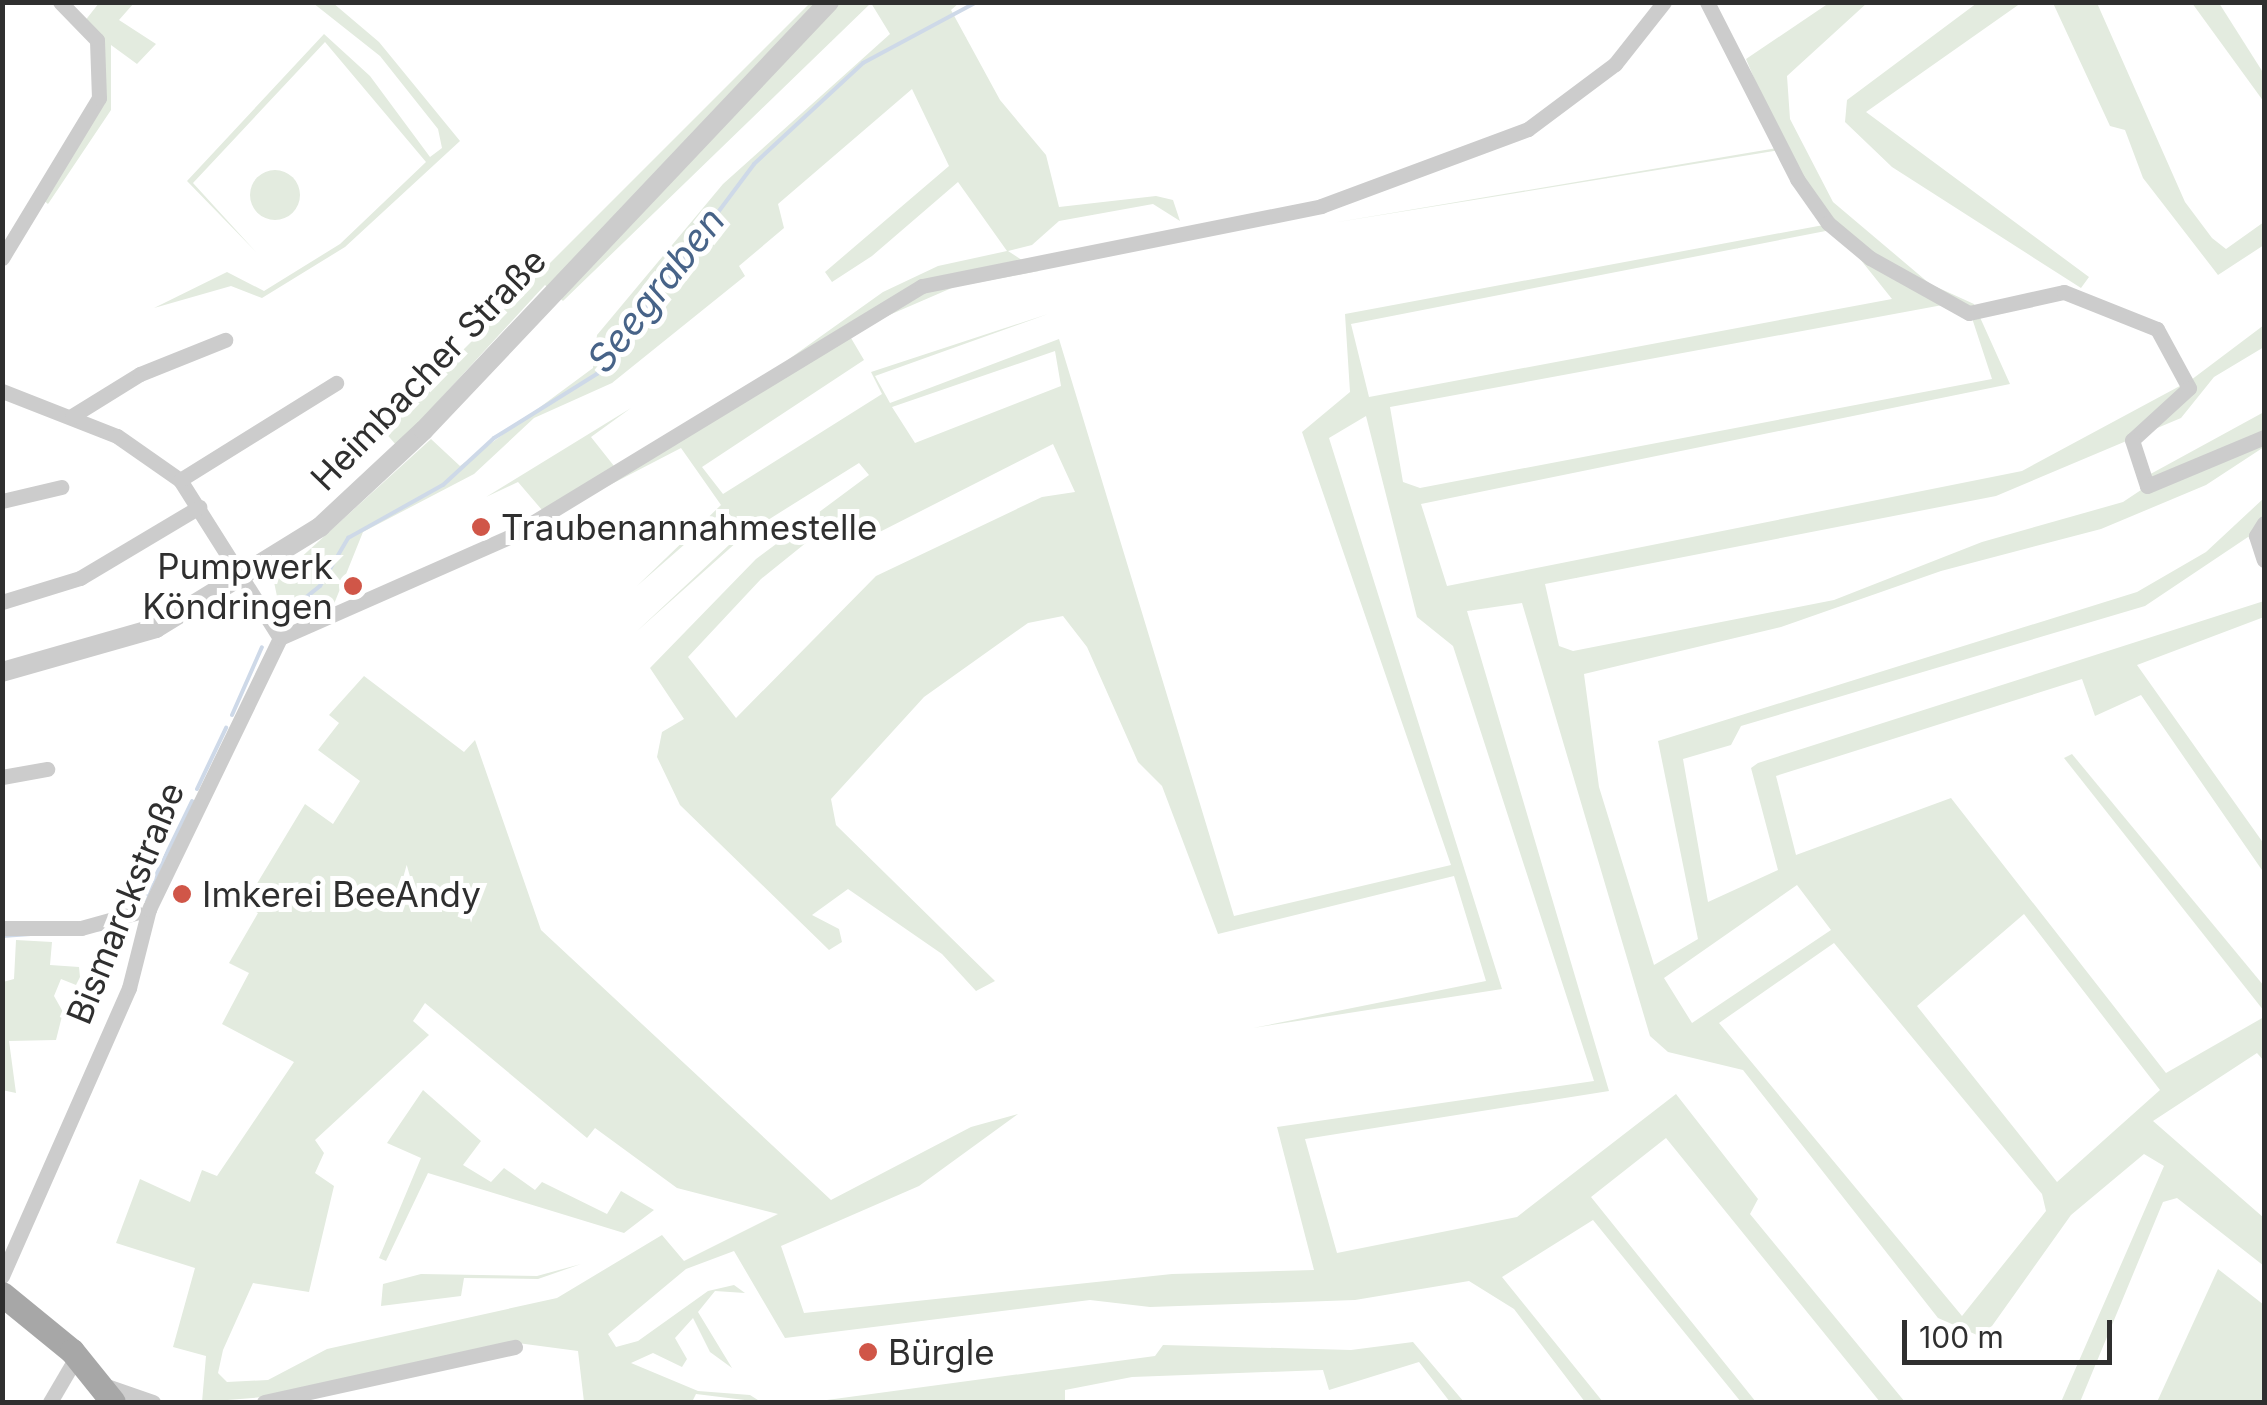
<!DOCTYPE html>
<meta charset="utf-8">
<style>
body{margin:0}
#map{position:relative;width:2267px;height:1405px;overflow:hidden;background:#fff;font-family:Inter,sans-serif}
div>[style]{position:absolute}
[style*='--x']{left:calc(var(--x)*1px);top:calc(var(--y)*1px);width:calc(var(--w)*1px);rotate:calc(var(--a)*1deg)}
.green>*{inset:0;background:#e3ebdf}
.round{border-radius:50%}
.stream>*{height:4px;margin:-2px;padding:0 2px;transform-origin:2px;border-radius:2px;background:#ced9e8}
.minor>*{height:15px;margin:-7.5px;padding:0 7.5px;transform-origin:7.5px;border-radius:7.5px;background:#ccc}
.tertiary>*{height:20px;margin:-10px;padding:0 10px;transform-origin:10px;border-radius:10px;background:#ccc}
.primary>*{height:25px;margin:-12.5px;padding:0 12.5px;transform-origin:12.5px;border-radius:12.5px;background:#a7a7a7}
.dots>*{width:28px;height:28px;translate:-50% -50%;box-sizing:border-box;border:5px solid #fff;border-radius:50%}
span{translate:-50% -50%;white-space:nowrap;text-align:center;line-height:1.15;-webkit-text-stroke:10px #fff;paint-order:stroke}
.street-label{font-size:35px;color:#2f2f2f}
.poi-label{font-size:35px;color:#2f2f2f}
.left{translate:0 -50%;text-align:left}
.right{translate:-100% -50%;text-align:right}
.water-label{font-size:38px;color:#476388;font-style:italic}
.frame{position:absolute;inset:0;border:5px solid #2f2f2f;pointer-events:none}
.scale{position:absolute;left:1902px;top:1320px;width:210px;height:45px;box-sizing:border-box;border:5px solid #2f2f2f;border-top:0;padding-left:12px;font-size:30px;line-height:35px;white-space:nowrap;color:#2f2f2f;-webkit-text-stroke:8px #fff;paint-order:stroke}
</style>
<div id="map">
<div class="green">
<i style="clip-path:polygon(99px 3px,134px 3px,119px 20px,156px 44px,137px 64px,111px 45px,111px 110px,48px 204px,42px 199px,84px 135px,101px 75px,84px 22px)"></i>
<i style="clip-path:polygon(313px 3px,333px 3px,379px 42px,460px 141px,345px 247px,262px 298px,231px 286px,154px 308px,227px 272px,264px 291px,340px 244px,426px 162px,325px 42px,193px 183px,256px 252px,187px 181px,324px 34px,370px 76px,430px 157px,442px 148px,438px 129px,380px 56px)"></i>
<i style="clip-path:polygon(evenodd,810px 3px,959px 3px,951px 10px,1000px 100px,1046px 155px,1059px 207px,1156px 196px,1173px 200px,1180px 221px,1153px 204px,1059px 221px,1032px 245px,1008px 251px,1039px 271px,954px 287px,887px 316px,851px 338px,864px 360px,702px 467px,723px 494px,882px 394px,871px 372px,1048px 314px,875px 376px,890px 403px,1059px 339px,1234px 916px,1451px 865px,1302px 432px,1350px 392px,1345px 314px,1829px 224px,1786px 149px,1332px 223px,1783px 147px,1746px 59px,1829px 3px,1867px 3px,1787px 76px,1790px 119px,1833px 202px,1930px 284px,1974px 304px,2010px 384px,1421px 504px,1447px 586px,2022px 471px,2191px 380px,2264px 325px,2264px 347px,2214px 377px,2181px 418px,1996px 496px,1545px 584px,1559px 646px,1573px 651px,1834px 600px,1982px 542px,2123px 502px,2147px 486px,2145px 477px,2264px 412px,2264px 447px,2206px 485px,2101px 529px,1941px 571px,1781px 627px,1584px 674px,1599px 787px,1654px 965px,1698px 939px,1658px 741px,2137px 592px,2206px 552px,2264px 498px,2262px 544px,2248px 537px,2145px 606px,1741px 726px,1731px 745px,1683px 759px,1708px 902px,1778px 870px,1751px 768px,1758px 763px,2264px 601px,2264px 617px,2137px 665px,2264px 844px,2264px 873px,2141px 695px,2095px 716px,2082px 679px,1776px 776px,1796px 855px,1951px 798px,2166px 1073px,2264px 1017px,2264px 1061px,2257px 1053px,2153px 1121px,2264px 1218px,2264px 1266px,2177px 1198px,2163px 1202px,2080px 1402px,2061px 1402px,2164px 1166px,2144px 1154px,2071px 1215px,1992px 1326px,1977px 1335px,1938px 1318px,1743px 1070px,1668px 1052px,1650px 1036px,1522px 603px,1467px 611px,1609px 1091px,1305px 1139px,1337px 1253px,1517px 1217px,1676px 1094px,1758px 1199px,1750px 1214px,1905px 1402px,1880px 1402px,1666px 1138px,1591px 1197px,1756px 1402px,1741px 1402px,1593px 1220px,1502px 1277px,1603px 1402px,1585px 1402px,1514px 1309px,1469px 1281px,1355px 1300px,1150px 1307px,1090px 1300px,785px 1338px,734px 1251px,686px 1269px,608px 1334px,616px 1347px,638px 1341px,708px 1291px,734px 1285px,745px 1293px,715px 1291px,698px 1312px,732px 1368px,710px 1352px,693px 1318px,675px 1338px,687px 1359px,682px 1367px,653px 1353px,631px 1363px,698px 1391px,750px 1395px,761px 1402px,696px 1394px,692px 1402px,584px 1402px,578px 1351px,510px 1342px,326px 1392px,202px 1402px,206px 1356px,173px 1347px,195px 1268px,116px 1243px,140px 1179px,190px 1202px,202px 1170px,217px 1176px,294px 1062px,222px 1024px,249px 973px,229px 963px,258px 913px,244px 905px,305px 804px,333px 824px,360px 781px,318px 750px,339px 723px,329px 715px,364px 676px,464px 752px,475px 740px,541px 930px,831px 1200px,971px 1127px,1018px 1114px,919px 1186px,781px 1246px,804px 1313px,1172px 1274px,1314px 1270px,1277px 1127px,1594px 1081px,1453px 646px,1417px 617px,1366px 416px,1329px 438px,1502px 989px,1253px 1028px,1486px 981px,1454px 876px,1218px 934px,1162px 786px,1138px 762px,1087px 647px,1063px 616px,1028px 623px,924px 697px,831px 799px,836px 825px,995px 981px,976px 991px,942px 954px,848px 889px,812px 915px,839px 929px,842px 942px,829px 950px,680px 805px,657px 757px,662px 732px,684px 719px,650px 668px,756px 559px,869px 475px,859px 463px,747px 533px,636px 632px,744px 531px,725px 509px,637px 586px,721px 505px,681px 448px,548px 517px,518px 482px,486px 497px,631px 408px,591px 437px,614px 466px,712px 414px,883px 292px,938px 266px,1007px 251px,958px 182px,872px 256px,832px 282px,825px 272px,949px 166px,912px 89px,778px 204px,784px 228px,739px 266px,745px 276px,612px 383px,534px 418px,474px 474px,363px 532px,334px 604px,298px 621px,279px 606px,274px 582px,431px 439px,460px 466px,593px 368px,597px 335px,723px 184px,890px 34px,871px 3px,563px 301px,545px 285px,397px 446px,383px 430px,810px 3px,1836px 229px,1892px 299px,1369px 397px,1351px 324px,1836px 229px,810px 3px,1948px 304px,1970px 312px,1992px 379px,1420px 488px,1403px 482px,1390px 407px,1948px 304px,810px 3px,1055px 351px,1061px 386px,915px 443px,892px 407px,1055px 351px,810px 3px,1053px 444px,1075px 492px,1042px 497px,876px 576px,736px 718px,688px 657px,761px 579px,838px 517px,856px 544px,1053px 444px,810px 3px,1797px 885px,1831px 930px,1692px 1023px,1664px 978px,1797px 885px,810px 3px,2024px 914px,2160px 1090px,2057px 1182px,1917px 1006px,2024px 914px,810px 3px,1834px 943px,2042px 1194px,2046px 1211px,1962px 1316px,1719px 1023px,1834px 943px,810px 3px,425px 1003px,587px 1138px,595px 1128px,677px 1188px,778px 1214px,684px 1261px,662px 1235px,557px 1298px,327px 1349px,268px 1380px,227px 1382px,218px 1373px,223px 1350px,253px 1283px,309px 1292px,334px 1186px,315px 1173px,324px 1153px,315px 1140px,429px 1035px,413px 1021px,425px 1003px)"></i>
<i style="clip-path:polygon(1977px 3px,2021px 3px,1866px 112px,2089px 277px,2081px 288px,1892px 167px,1845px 122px,1847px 100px)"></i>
<i style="clip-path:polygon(2053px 3px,2097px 3px,2185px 202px,2212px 238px,2226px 249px,2264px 222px,2264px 245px,2218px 275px,2143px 178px,2125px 130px,2110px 126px)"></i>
<i style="clip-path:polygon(2192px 3px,2219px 3px,2264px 74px,2264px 102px)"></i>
<i class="round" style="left:250px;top:170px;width:50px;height:50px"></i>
<i style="clip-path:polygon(2072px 754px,2264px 986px,2264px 1011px,2064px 758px)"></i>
<i style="clip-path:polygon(16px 940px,52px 942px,50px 965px,79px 967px,80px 977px,76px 985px,61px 979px,54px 996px,63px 1012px,56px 1040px,9px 1041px,16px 1093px,2px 1090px,3px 982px,14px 979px)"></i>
<i style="clip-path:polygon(423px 1090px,481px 1141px,463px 1165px,491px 1182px,504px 1168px,535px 1190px,542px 1182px,607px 1214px,621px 1191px,654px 1210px,624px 1233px,428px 1173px,386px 1261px,379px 1258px,421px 1158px,387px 1143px)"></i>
<i style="clip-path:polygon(581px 1264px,538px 1279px,464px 1278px,461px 1296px,381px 1306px,383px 1284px,421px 1274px,537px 1276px)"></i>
<i style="clip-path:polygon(2218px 1269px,2264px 1305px,2264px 1402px,2157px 1402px)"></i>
<i style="clip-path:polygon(1413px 1342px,1464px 1402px,1450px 1402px,1419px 1362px,1329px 1390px,1323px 1370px,1132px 1377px,1065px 1390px,1065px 1402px,812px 1402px,1155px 1356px,1163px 1345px,1351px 1350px)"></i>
</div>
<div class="stream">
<i style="--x:289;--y:611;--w:40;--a:-39"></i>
<i style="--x:320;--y:586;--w:56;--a:-59.7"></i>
<i style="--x:348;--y:538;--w:109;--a:-29.2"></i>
<i style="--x:443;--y:485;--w:69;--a:-42.7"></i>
<i style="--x:494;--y:438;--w:121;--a:-31.9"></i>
<i style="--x:597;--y:374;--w:262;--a:-53.2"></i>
<i style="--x:754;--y:164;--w:149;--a:-42.8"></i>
<i style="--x:863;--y:63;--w:129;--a:-28.2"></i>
<i style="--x:232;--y:715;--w:74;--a:-66.2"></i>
<i style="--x:197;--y:789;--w:68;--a:-64.6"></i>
<i style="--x:144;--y:900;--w:110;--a:-64.1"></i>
<i style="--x:2;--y:936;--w:101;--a:-4"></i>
</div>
<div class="minor">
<i style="--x:1707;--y:2;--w:199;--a:63"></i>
<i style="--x:1797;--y:179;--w:54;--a:54.8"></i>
<i style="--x:1828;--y:223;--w:55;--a:39.8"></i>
<i style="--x:1870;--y:258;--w:113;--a:29.1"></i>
<i style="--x:1969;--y:313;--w:97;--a:-12.5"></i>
<i style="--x:2064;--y:292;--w:100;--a:21.7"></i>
<i style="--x:2157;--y:329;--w:67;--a:61.5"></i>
<i style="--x:2189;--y:388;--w:77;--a:137.6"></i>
<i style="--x:2132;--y:440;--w:48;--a:71.9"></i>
<i style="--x:2147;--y:486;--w:127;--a:-22.7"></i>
<i style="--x:2;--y:258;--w:187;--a:-58.8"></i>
<i style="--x:99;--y:98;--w:58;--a:-92"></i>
<i style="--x:97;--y:40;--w:53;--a:-134.2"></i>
<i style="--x:2;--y:391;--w:123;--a:21.4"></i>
<i style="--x:117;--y:436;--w:77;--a:34.9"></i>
<i style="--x:180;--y:480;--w:187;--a:57.7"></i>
<i style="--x:72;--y:416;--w:80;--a:-31.7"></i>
<i style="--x:140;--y:374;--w:92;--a:-21.8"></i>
<i style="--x:180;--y:480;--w:184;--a:-31.9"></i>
<i style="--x:2;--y:501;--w:61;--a:-13.3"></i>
<i style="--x:2264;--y:523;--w:15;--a:122"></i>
<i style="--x:2256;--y:536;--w:25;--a:72"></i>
<i style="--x:2;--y:602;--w:82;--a:-17.1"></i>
<i style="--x:80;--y:578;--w:139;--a:-30.8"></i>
<i style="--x:2;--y:777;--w:46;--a:-10.1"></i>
<i style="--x:2;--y:928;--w:79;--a:0"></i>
<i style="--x:81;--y:928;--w:71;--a:-15.6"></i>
<i style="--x:2;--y:1276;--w:315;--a:-66.2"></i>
<i style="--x:129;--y:988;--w:81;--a:-75.8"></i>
<i style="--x:149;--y:909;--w:301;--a:-64.2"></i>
<i style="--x:280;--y:638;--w:250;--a:-23.8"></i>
<i style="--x:509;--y:537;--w:483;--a:-31.3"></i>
<i style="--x:922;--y:286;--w:407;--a:-11.3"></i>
<i style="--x:1321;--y:206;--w:221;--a:-20.4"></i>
<i style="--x:1528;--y:129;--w:109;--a:-36.8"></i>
<i style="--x:1615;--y:64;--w:79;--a:-51.7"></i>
<i style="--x:101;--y:1384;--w:55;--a:19.1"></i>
<i style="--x:50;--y:1402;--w:53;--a:-59.6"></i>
<i style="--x:264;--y:1402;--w:257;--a:-12.4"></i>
</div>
<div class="tertiary">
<i style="--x:2;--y:672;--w:160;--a:-15.9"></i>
<i style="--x:156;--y:628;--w:193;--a:-31.6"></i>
<i style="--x:320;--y:527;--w:142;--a:-43"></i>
<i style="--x:424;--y:430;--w:589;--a:-46.58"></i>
</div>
<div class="primary">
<i style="--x:2;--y:1294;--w:90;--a:39.2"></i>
<i style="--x:72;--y:1351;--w:65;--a:51.2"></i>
</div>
<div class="dots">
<i style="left:481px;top:527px;background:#d05648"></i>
<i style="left:353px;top:586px;background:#d05648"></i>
<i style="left:182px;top:894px;background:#d05648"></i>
<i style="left:868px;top:1352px;background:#d05648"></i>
</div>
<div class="street-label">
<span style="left:428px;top:369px;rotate:-46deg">Heimbacher Straße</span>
<span style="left:125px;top:903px;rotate:-68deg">Bismarckstraße</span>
</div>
<div class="poi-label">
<span class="left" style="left:501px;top:527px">Traubenannahmestelle</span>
<span class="right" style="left:333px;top:586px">Pumpwerk<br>Köndringen</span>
<span class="left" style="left:202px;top:894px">Imkerei BeeAndy</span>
<span class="left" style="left:888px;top:1352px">Bürgle</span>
</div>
<div class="water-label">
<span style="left:656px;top:290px;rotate:-52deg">Seegraben</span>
</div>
<div class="frame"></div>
<div class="scale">100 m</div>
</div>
